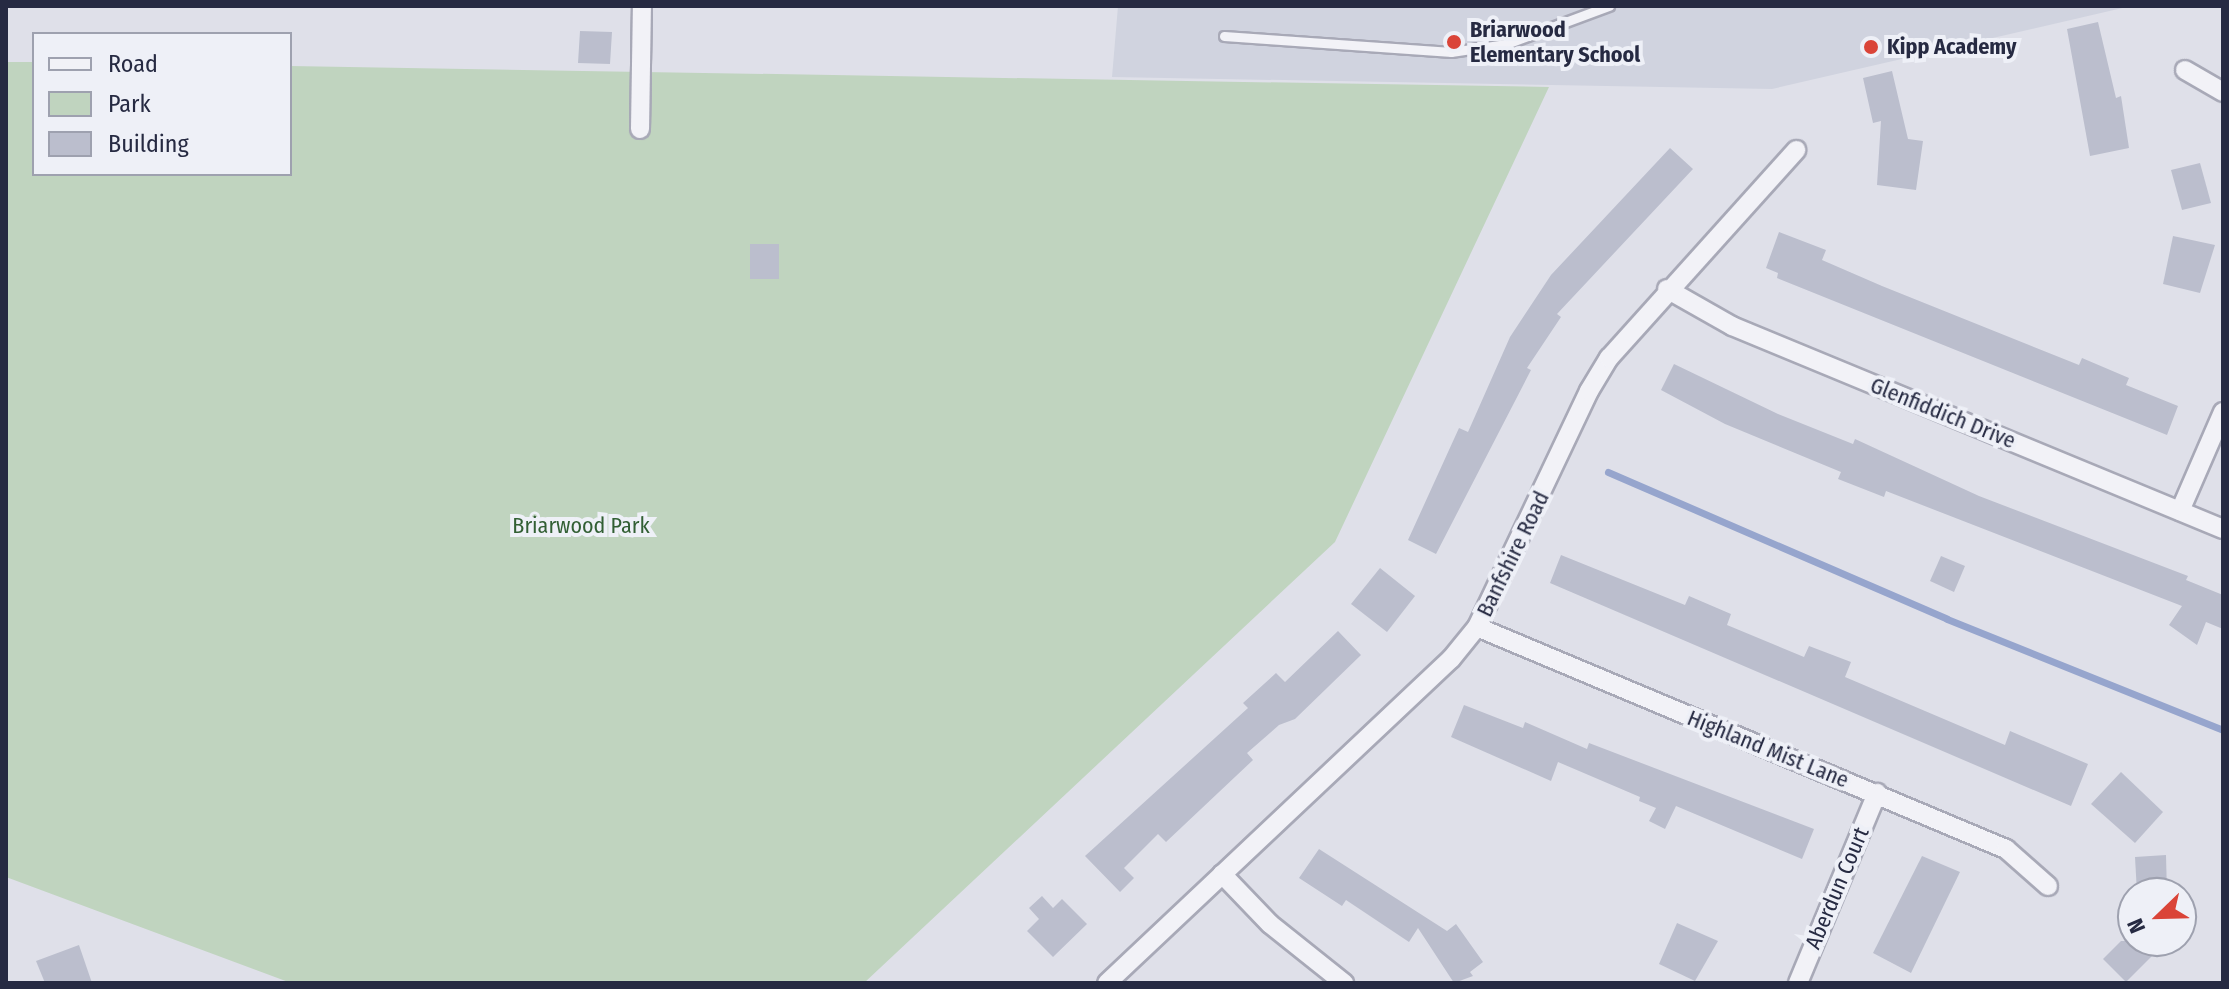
<!DOCTYPE html>
<style>
body{margin:0}
#map{position:relative;width:2229px;height:989px;overflow:hidden;background:#dfe0e9;font-family:"Fira Sans Condensed",sans-serif}
div>[style]{position:absolute}
[style*='--x']{left:calc(var(--x)*1px);top:calc(var(--y)*1px);width:calc(var(--w)*1px);rotate:calc(var(--a)*1deg)}
.built>*{inset:0;background:#d0d3df}
.green>*{inset:0;background:#c0d4bf}
.stream>*{height:7px;margin:-3.5px;padding:0 3.5px;transform-origin:3.5px;border-radius:3.5px;background:#96a5cd}
.building>*{inset:0;background:#bbbecd}
.roads{filter:drop-shadow(2px 0 #a8a9b7) drop-shadow(-2px 0 #a8a9b7) drop-shadow(0 2px #a8a9b7) drop-shadow(0 -2px #a8a9b7)}
.service>*{height:9px;margin:-4.5px;padding:0 4.5px;transform-origin:4.5px;border-radius:4.5px;background:#f2f2f7}
.minor>*{height:18px;margin:-9px;padding:0 9px;transform-origin:9px;border-radius:9px;background:#f2f2f7}
.dots>*{width:22px;height:22px;translate:-50% -50%;box-sizing:border-box;border:4px solid #eef0f7;border-radius:50%}
span{translate:-50% -50%;white-space:nowrap;text-align:center;line-height:1.15;-webkit-text-stroke:8px #eef0f7;paint-order:stroke}
.poi-label{font-size:22px;color:#262a42;font-weight:700}
.left{translate:0 -50%;text-align:left}
.street-label{font-size:22px;color:#262a42}
.park-label{font-size:22px;color:#325f34}
.frame{position:absolute;inset:0;border:8px solid #262a42;pointer-events:none}
.legend{position:absolute;left:32px;top:32px;width:260px;height:144px;box-sizing:border-box;background:#eef0f7;border:2px solid #9ea1af;margin:0;padding:10px 14px;list-style:none;font-size:24px;color:#262a42}
.legend li{display:flex;align-items:center;gap:16px;height:40px}
.legend b{width:40px;border:2px solid #9ea1af}
.north{position:absolute;left:2117px;top:877px;width:80px;height:80px;box-sizing:border-box;background:#eef0f7;border:2px solid #9ea1af;border-radius:50%;rotate:247deg;font-size:22px;font-weight:700;line-height:32px;text-align:center;color:#262a42}
.north::after{content:'';display:block;margin:auto;width:28px;height:36px;background:#da4438;clip-path:polygon(50% 0,100% 100%,50% 72%,0 100%)}
</style>
<div id="map">
<div class="built">
<i style="clip-path:polygon(1118px 6px,2131px 6px,1772px 89px,1112px 77px)"></i>
</div>
<div class="green">
<i style="clip-path:polygon(6px 62px,34px 62px,34px 174px,290px 174px,290px 66px,1549px 87px,1335px 542px,864px 983px,291px 983px,6px 877px)"></i>
</div>
<div class="stream">
<i style="--x:1608;--y:472;--w:369;--a:23.4"></i>
<i style="--x:1947;--y:619;--w:297;--a:21.9"></i>
</div>
<div class="building">
<i style="clip-path:polygon(2098px 22px,2116px 98px,2121px 96px,2129px 148px,2090px 156px,2067px 29px)"></i>
<i style="clip-path:polygon(580px 31px,612px 32px,610px 64px,578px 63px)"></i>
<i style="clip-path:polygon(1892px 71px,1908px 139px,1923px 141px,1916px 190px,1877px 185px,1881px 121px,1873px 123px,1863px 78px)"></i>
<i style="clip-path:polygon(1670px 148px,1693px 169px,1557px 314px,1561px 317px,1527px 368px,1531px 370px,1436px 554px,1408px 540px,1459px 428px,1468px 432px,1510px 337px,1551px 275px)"></i>
<i style="clip-path:polygon(2200px 163px,2211px 203px,2182px 210px,2171px 170px)"></i>
<i style="clip-path:polygon(1779px 232px,1826px 250px,1822px 260px,1882px 286px,2079px 365px,2082px 358px,2129px 378px,2126px 385px,2178px 406px,2167px 435px,1777px 278px,1778px 273px,1766px 268px)"></i>
<i style="clip-path:polygon(2173px 236px,2215px 245px,2200px 293px,2163px 284px)"></i>
<i style="clip-path:polygon(750px 244px,779px 244px,779px 279px,750px 279px)"></i>
<i style="clip-path:polygon(1674px 364px,1778px 414px,1853px 444px,1855px 439px,1979px 496px,2188px 576px,2186px 580px,2223px 595px,2223px 629px,2206px 622px,2197px 645px,2169px 625px,2182px 606px,1886px 491px,1884px 497px,1838px 479px,1841px 472px,1725px 424px,1661px 390px)"></i>
<i style="clip-path:polygon(1561px 555px,1685px 605px,1689px 596px,1731px 614px,1727px 625px,1804px 657px,1809px 646px,1851px 662px,1845px 677px,2005px 745px,2010px 731px,2088px 764px,2071px 806px,1550px 583px)"></i>
<i style="clip-path:polygon(1941px 556px,1965px 566px,1954px 592px,1930px 581px)"></i>
<i style="clip-path:polygon(1380px 568px,1415px 596px,1387px 632px,1351px 604px)"></i>
<i style="clip-path:polygon(1338px 631px,1361px 655px,1295px 719px,1279px 725px,1247px 753px,1253px 760px,1166px 842px,1158px 834px,1124px 868px,1134px 878px,1120px 892px,1085px 856px,1248px 708px,1243px 703px,1276px 673px,1285px 682px)"></i>
<i style="clip-path:polygon(1464px 705px,1523px 728px,1525px 722px,1587px 749px,1589px 743px,1814px 829px,1802px 859px,1676px 806px,1665px 829px,1649px 821px,1656px 808px,1639px 801px,1640px 797px,1558px 762px,1551px 781px,1451px 737px)"></i>
<i style="clip-path:polygon(2121px 772px,2163px 812px,2135px 843px,2091px 804px)"></i>
<i style="clip-path:polygon(1319px 849px,1447px 931px,1456px 924px,1483px 962px,1470px 972px,1473px 976px,1454px 983px,1418px 928px,1409px 942px,1346px 900px,1342px 906px,1299px 878px)"></i>
<i style="clip-path:polygon(2166px 855px,2167px 893px,2137px 893px,2135px 857px)"></i>
<i style="clip-path:polygon(1922px 856px,1960px 872px,1911px 973px,1873px 953px)"></i>
<i style="clip-path:polygon(1042px 896px,1053px 908px,1062px 899px,1087px 924px,1053px 957px,1027px 931px,1039px 919px,1029px 908px)"></i>
<i style="clip-path:polygon(1677px 923px,1718px 941px,1695px 981px,1659px 964px)"></i>
<i style="clip-path:polygon(2121px 941px,2167px 941px,2126px 982px,2103px 959px)"></i>
<i style="clip-path:polygon(79px 945px,92px 983px,45px 983px,36px 961px)"></i>
</div>
<div class="roads">
<div class="service">
<i style="--x:1224;--y:36;--w:228;--a:4"></i>
<i style="--x:1451;--y:52;--w:56;--a:-8.3"></i>
<i style="--x:1506;--y:44;--w:110;--a:-20.3"></i>
</div>
<div class="minor">
<i style="--x:2185;--y:70;--w:44;--a:30.1"></i>
<i style="--x:640;--y:129;--w:123;--a:-89.1"></i>
<i style="--x:1667;--y:289;--w:75;--a:29.6"></i>
<i style="--x:1732;--y:326;--w:531;--a:22.46"></i>
<i style="--x:2180;--y:511;--w:108;--a:-66.5"></i>
<i style="--x:1477;--y:627;--w:574;--a:22.77"></i>
<i style="--x:2006;--y:849;--w:56;--a:41.4"></i>
<i style="--x:1222;--y:874;--w:69;--a:46.2"></i>
<i style="--x:1270;--y:924;--w:95;--a:38.6"></i>
<i style="--x:1107;--y:983;--w:473;--a:-43.3"></i>
<i style="--x:1451;--y:659;--w:41;--a:-50.9"></i>
<i style="--x:1477;--y:627;--w:261;--a:-64.6"></i>
<i style="--x:1589;--y:391;--w:39;--a:-59"></i>
<i style="--x:1609;--y:358;--w:280;--a:-48"></i>
<i style="--x:1798;--y:983;--w:206;--a:-67.4"></i>
</div>
</div>
<div class="dots">
<i style="left:1454px;top:42px;background:#da4438"></i>
<i style="left:1871px;top:47px;background:#da4438"></i>
</div>
<div class="poi-label">
<span class="left" style="left:1470px;top:42px">Briarwood<br>Elementary School</span>
<span class="left" style="left:1887px;top:47px">Kipp Academy</span>
</div>
<div class="street-label">
<span style="left:1943px;top:413px;rotate:22deg">Glenfiddich Drive</span>
<span style="left:1513px;top:554px;rotate:-64deg">Banfshire Road</span>
<span style="left:1768px;top:749px;rotate:22deg">Highland Mist Lane</span>
<span style="left:1837px;top:888px;rotate:-67deg">Aberdun Court</span>
</div>
<div class="park-label">
<span style="left:581px;top:526px">Briarwood Park</span>
</div>
<div class="frame"></div>
<ul class="legend">
<li><b style="height:10px;background:#f2f2f7"></b>Road</li>
<li><b style="height:22px;background:#c0d4bf"></b>Park</li>
<li><b style="height:22px;background:#bbbecd"></b>Building</li>
</ul>
<div class="north">N</div>
</div>
